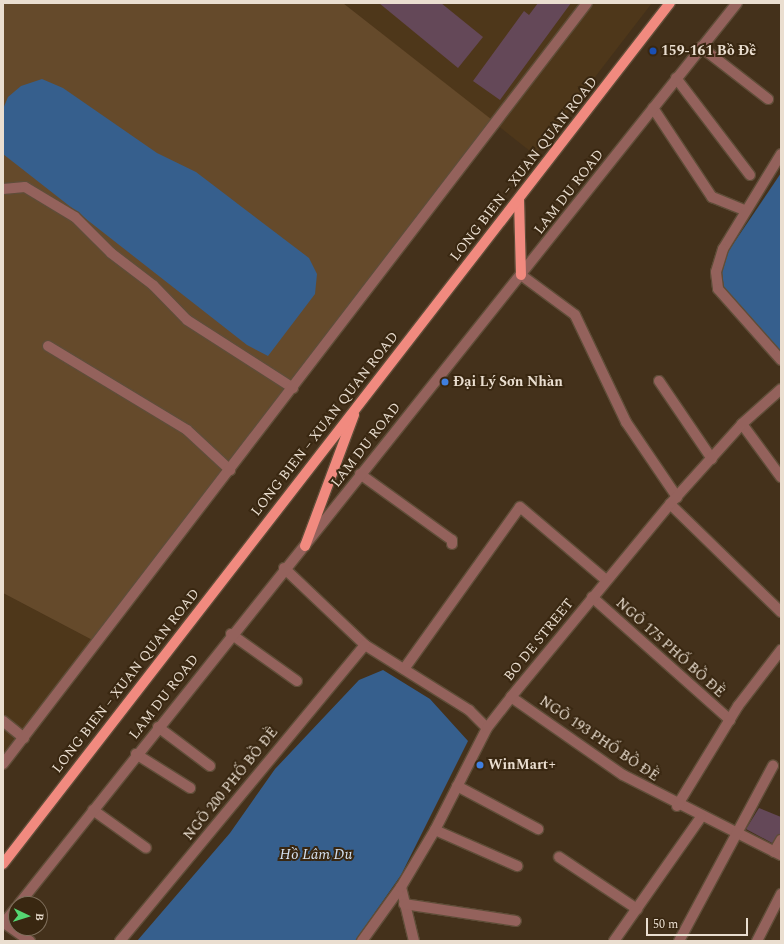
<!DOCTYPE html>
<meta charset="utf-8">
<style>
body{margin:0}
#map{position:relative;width:784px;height:944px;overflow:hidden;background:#44311b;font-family:Spectral,serif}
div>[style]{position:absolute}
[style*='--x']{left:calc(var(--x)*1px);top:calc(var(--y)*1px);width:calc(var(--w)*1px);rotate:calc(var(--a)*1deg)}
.built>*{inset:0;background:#4e371a}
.green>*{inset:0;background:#654a2b}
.water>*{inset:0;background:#365f8d}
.building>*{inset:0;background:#644858}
.roads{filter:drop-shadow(1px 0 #5f4d38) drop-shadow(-1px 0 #5f4d38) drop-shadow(0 1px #5f4d38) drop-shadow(0 -1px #5f4d38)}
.minor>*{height:10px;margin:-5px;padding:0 5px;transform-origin:5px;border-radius:5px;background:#94625c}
.major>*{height:10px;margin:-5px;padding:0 5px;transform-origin:5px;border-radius:5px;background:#f18a7f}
.dots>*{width:11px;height:11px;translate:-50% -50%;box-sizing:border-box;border:2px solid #392711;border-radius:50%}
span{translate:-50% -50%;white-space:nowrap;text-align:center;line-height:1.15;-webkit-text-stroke:4px #392711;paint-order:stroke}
.poi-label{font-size:14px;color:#eaded0;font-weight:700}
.left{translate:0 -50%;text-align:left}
.street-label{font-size:14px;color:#eaded0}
.water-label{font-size:15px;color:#d5e1f0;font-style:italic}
.frame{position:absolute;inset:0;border:4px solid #eaded0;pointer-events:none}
.north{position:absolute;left:8px;top:896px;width:40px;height:40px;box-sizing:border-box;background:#392711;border:1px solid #80705d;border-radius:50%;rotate:94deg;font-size:11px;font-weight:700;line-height:16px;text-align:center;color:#eaded0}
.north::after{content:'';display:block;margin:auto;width:14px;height:18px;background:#55d672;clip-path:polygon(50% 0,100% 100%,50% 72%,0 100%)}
.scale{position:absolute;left:646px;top:918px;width:102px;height:18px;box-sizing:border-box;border:2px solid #eaded0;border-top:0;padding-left:5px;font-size:12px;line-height:14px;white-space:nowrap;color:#eaded0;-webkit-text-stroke:3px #392711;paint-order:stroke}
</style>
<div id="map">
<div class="built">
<i style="clip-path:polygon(343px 3px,652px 3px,535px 155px)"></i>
<i style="clip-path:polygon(3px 593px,98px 643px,3px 758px)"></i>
</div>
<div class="green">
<i style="clip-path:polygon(3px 3px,343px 3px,496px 123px,98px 643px,3px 593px)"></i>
</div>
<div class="water">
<i style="clip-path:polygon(42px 79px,63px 88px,157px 153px,196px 172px,309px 258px,317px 274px,315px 294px,268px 356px,247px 345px,3px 154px,3px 109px,8px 97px,21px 86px)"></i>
<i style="clip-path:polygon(781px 173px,781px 359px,718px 284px,721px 262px)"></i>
<i style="clip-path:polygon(383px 670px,430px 699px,468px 741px,401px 875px,355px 941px,137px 941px,230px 833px,275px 769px,359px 680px)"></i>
</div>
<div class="building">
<i style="clip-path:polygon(379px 3px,441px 3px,483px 37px,458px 68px)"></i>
<i style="clip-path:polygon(538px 3px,571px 3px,500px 100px,473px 81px,524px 11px,529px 15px)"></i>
<i style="clip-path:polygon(759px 808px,781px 817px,781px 834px,772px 843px,746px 829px)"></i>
</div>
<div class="roads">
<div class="minor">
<i style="--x:701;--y:47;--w:85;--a:37.8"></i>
<i style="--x:676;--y:78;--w:122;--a:52.7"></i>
<i style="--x:653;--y:108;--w:107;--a:56.5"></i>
<i style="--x:712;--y:197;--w:35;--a:22"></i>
<i style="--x:781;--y:154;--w:111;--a:121.4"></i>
<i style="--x:723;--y:249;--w:24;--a:107"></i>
<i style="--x:716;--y:272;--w:17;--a:83"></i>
<i style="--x:718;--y:289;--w:95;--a:48.4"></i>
<i style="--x:3;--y:189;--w:22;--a:-5"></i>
<i style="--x:25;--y:187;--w:58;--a:31"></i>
<i style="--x:75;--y:217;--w:51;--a:45"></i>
<i style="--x:111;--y:253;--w:53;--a:37.3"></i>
<i style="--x:153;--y:285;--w:49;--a:45.8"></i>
<i style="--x:187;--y:320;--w:126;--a:32.7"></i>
<i style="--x:521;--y:275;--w:67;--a:36.5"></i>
<i style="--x:575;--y:315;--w:119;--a:64.5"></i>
<i style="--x:626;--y:422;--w:91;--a:55.8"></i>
<i style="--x:48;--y:346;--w:162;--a:31.1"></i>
<i style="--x:187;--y:430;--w:59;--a:42.9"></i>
<i style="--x:659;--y:381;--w:94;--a:55.8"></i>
<i style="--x:742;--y:424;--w:66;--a:53.7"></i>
<i style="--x:360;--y:474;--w:113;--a:35.7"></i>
<i style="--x:452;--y:540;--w:4;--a:90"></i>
<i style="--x:670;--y:504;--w:155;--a:44.2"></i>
<i style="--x:284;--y:568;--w:112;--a:43.5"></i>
<i style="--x:365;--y:645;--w:123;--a:32"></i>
<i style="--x:469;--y:710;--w:25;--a:45"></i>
<i style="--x:592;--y:597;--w:185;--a:41.7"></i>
<i style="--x:231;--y:634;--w:81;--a:35.5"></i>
<i style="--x:404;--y:669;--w:199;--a:-54.4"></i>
<i style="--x:520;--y:507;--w:113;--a:40.3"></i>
<i style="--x:511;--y:697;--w:136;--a:34.9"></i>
<i style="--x:623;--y:775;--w:177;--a:26.9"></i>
<i style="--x:3;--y:721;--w:27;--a:39"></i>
<i style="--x:158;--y:727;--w:65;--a:36.9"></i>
<i style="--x:136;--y:754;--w:64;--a:32.2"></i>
<i style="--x:3;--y:764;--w:959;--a:-52.5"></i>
<i style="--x:457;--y:786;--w:92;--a:28"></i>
<i style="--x:677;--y:806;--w:117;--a:-58.6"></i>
<i style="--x:738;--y:706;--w:71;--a:-52.5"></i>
<i style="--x:93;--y:810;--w:65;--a:35.6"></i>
<i style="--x:435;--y:830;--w:90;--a:23.7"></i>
<i style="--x:774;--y:852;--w:14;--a:-60"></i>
<i style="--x:559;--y:857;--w:94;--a:33.7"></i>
<i style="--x:401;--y:887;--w:56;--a:76.5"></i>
<i style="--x:19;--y:904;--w:1152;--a:-51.45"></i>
<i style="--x:404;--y:904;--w:113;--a:8.6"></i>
<i style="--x:4;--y:923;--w:32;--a:35"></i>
<i style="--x:3;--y:924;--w:21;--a:-51"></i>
<i style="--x:120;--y:941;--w:384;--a:-50.4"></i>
<i style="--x:362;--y:941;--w:67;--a:-54.2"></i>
<i style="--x:401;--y:887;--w:66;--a:-59.2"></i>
<i style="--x:435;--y:830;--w:114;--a:-63"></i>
<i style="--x:487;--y:728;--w:39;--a:-52"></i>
<i style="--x:511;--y:697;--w:250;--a:-50.5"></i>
<i style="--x:670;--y:504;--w:108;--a:-48"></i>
<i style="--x:742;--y:424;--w:52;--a:-41.9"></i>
<i style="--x:614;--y:941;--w:151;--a:-54.9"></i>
<i style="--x:679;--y:941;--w:199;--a:-61.8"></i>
<i style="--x:757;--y:941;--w:53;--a:-62.9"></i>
</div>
<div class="major">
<i style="--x:519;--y:199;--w:76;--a:88.5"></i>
<i style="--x:305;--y:546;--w:140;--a:-69.5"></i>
<i style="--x:3;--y:864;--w:1089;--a:-52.24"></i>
</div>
</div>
<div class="dots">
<i style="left:653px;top:51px;background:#1a4fb4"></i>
<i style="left:445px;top:382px;background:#3f7fe0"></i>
<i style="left:480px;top:765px;background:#3f7fe0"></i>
</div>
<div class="poi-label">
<span class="left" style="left:661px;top:51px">159-161 Bồ Đề</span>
<span class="left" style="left:453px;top:382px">Đại Lý Sơn Nhàn</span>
<span class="left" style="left:488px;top:765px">WinMart+</span>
</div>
<div class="street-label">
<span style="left:524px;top:169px;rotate:-52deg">LONG BIEN – XUAN QUAN ROAD</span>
<span style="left:569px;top:192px;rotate:-52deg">LAM DU ROAD</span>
<span style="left:325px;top:424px;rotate:-52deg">LONG BIEN – XUAN QUAN ROAD</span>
<span style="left:366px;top:445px;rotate:-52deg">LAM DU ROAD</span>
<span style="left:539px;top:640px;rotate:-51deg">BO DE STREET</span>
<span style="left:670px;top:648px;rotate:42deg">NGÕ 175 PHỐ BỒ ĐỀ</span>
<span style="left:126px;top:681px;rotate:-52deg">LONG BIEN – XUAN QUAN ROAD</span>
<span style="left:164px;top:697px;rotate:-52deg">LAM DU ROAD</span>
<span style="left:599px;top:739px;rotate:34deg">NGÕ 193 PHỐ BỒ ĐỀ</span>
<span style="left:231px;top:784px;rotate:-51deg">NGÕ 200 PHỐ BỒ ĐỀ</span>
</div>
<div class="water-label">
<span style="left:316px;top:855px">Hồ Lâm Du</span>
</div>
<div class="frame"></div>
<div class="north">B</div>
<div class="scale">50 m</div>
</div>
